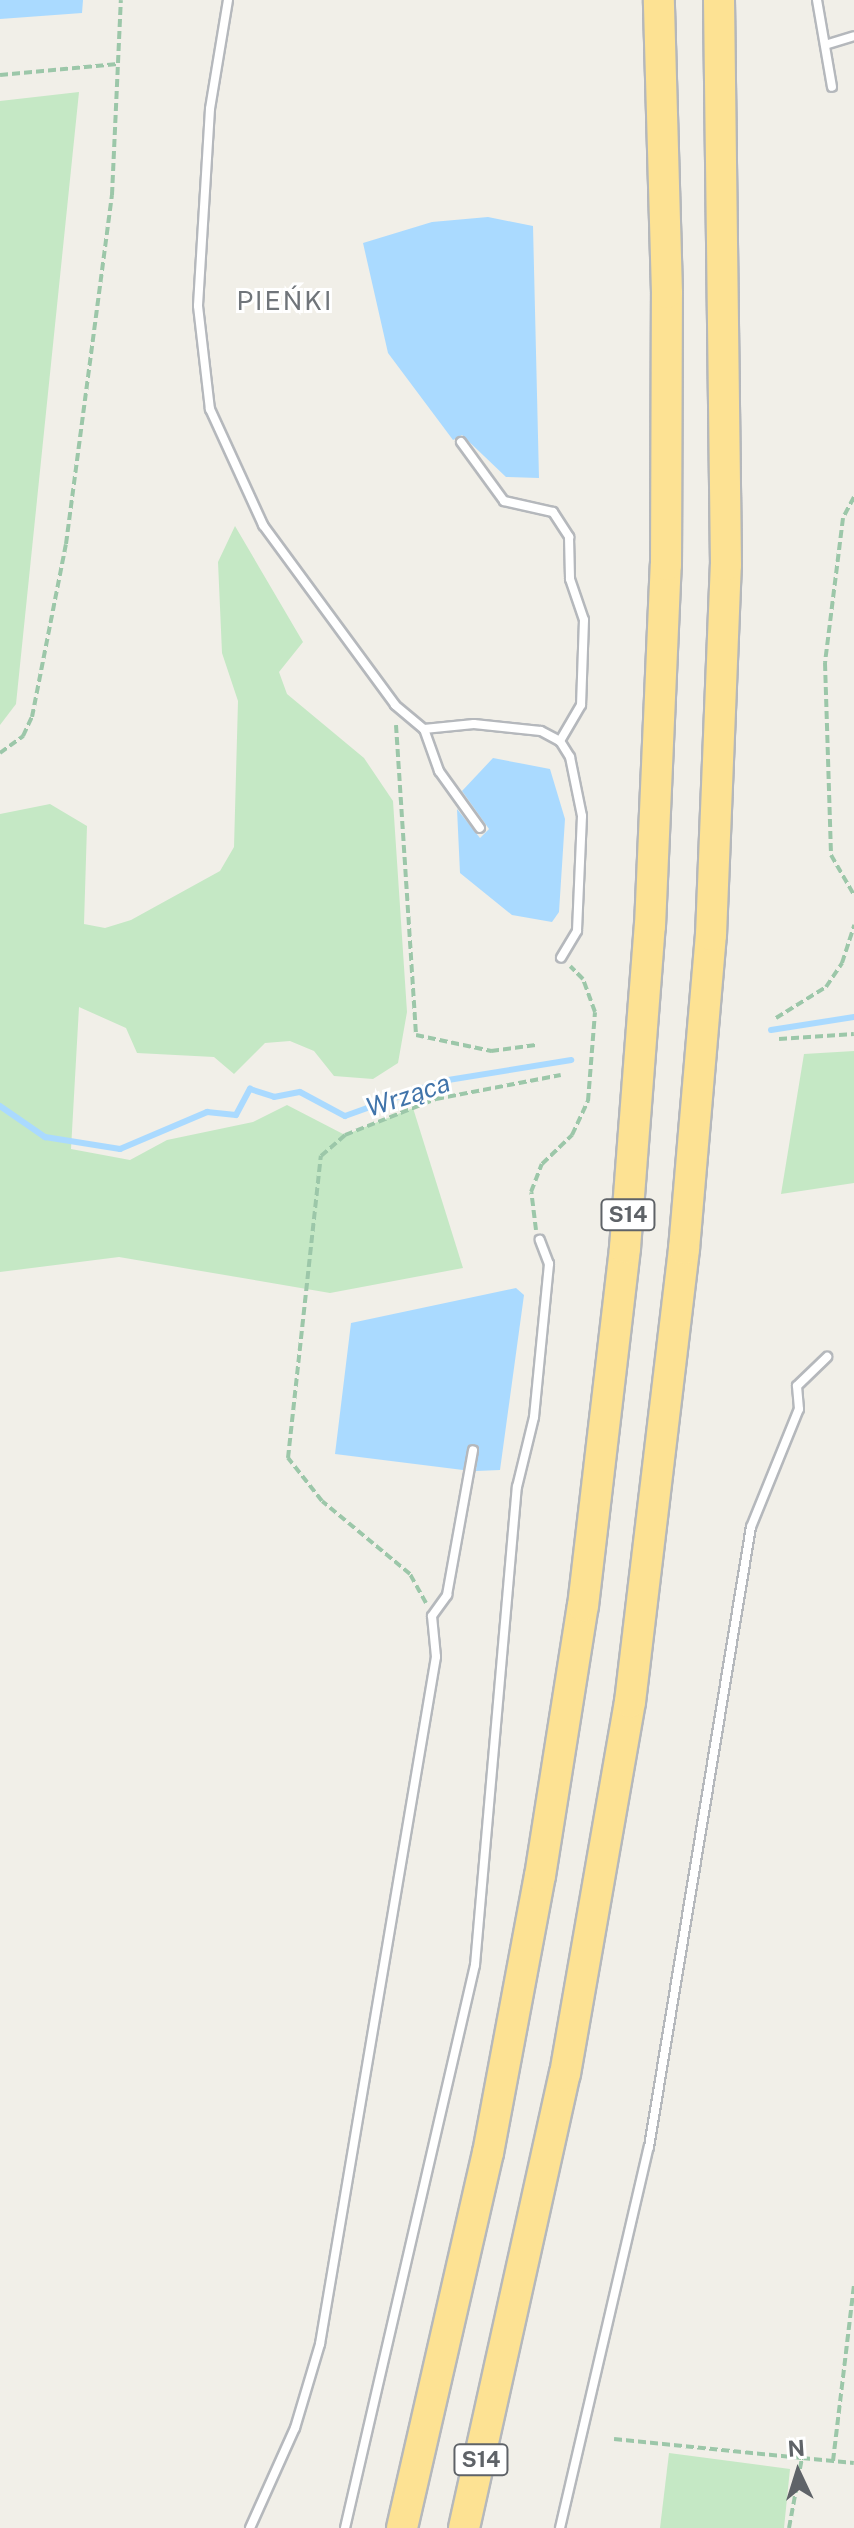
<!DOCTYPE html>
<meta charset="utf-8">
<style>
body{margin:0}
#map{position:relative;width:854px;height:2528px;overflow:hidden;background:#f1efe8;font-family:"Public Sans",sans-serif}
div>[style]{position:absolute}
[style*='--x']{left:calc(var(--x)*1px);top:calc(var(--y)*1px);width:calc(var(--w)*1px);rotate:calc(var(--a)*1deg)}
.green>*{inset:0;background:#c5e8c5}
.water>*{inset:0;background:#aadaff}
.stream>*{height:6px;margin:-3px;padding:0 3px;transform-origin:3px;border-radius:3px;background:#aadaff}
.path>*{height:4px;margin-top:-2px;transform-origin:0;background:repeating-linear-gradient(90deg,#9cc7a9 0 8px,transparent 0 12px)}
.roads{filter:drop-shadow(2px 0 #b5b8bc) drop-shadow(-2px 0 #b5b8bc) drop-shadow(0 2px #b5b8bc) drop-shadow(0 -2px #b5b8bc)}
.lane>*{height:8px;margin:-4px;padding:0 4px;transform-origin:4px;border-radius:4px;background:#fff}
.highway>*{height:30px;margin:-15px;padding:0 15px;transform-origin:15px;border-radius:15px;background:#fde293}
span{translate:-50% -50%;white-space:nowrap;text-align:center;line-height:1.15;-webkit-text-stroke:6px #fff;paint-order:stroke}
.shield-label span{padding:2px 6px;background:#fff;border:2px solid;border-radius:6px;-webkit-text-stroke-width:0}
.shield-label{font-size:22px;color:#5f6368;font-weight:700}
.neighbourhood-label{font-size:26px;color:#70757a;letter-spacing:2px}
.water-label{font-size:26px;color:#4174aa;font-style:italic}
.north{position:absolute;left:758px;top:2432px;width:80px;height:80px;-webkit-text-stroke:6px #fff;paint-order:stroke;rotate:356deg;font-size:22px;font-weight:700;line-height:32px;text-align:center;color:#5f6368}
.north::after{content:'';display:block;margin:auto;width:28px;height:36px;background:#5f6368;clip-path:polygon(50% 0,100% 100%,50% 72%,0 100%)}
</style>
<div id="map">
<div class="green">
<i style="clip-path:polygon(79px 92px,16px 704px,0 725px,0 101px)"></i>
<i style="clip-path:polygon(235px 526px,303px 642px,279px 672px,287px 694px,364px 758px,393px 801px,407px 1012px,398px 1063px,373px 1079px,334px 1076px,314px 1051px,290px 1041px,265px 1043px,234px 1074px,214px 1057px,137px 1053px,126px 1028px,79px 1007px,71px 1149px,130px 1160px,167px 1140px,253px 1122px,287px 1105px,345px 1135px,413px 1108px,463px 1268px,330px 1293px,119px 1257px,0 1272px,0 814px,50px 804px,87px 826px,84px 924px,105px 928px,131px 920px,220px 871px,234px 847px,238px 701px,222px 653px,218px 562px)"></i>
<i style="clip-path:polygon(854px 1051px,854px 1183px,781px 1194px,804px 1054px)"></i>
<i style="clip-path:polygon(669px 2453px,790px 2469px,784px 2528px,660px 2528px)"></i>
</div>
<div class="water">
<i style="clip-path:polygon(0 0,83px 0,82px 13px,0 19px)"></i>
<i style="clip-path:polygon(488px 217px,533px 226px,539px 478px,506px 477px,462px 435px,453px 440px,388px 353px,363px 243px,432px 222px)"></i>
<i style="clip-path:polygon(493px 758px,550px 769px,565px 819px,559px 912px,552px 922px,512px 915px,460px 873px,457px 809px,480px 838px,489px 829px,462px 791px)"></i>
<i style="clip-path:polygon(516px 1288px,524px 1295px,500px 1470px,476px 1471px,478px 1448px,470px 1447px,463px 1470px,335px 1454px,351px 1323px)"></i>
</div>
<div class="stream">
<i style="--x:771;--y:1030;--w:84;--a:-8.9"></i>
<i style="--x:0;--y:1106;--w:55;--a:34.6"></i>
<i style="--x:45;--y:1137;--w:76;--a:9.1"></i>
<i style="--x:120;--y:1149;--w:95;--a:-23"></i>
<i style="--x:207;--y:1112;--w:29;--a:6"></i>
<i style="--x:236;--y:1115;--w:30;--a:-62"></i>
<i style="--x:250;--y:1089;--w:25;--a:18"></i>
<i style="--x:274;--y:1097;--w:26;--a:-11"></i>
<i style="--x:300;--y:1092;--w:51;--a:28.1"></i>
<i style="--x:345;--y:1116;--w:103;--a:-19.8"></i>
<i style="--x:442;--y:1081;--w:131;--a:-9.2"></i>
</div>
<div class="path">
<i style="--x:0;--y:75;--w:118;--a:-5.4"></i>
<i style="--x:854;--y:497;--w:24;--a:118"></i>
<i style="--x:843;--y:518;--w:146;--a:97.1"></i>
<i style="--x:825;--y:663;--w:192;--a:88.2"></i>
<i style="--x:831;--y:855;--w:46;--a:60.1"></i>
<i style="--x:396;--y:725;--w:311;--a:86.3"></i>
<i style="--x:416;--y:1035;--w:77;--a:12"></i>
<i style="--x:491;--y:1051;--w:45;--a:-7.6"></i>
<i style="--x:0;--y:753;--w:29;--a:-36"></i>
<i style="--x:23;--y:736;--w:21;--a:-65"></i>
<i style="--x:32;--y:717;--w:176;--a:-78.9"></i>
<i style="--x:66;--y:544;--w:352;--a:-82.5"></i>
<i style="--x:112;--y:195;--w:195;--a:-87.4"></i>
<i style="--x:776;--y:1018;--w:59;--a:-31.8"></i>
<i style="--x:826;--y:987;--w:29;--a:-56"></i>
<i style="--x:842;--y:963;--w:40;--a:-72"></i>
<i style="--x:779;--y:1039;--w:75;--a:-3.8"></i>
<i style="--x:536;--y:1230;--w:38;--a:-97"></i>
<i style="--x:531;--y:1192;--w:30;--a:-69"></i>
<i style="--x:542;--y:1164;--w:42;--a:-44"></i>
<i style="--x:572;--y:1135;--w:38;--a:-65"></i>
<i style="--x:588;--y:1101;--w:89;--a:-85.5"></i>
<i style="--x:595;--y:1012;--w:35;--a:-110"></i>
<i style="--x:583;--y:979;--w:18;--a:-135"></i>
<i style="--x:426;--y:1603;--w:33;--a:-119"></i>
<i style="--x:410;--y:1574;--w:114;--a:-140.3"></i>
<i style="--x:322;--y:1501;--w:55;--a:-128.3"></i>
<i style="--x:288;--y:1458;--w:304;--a:-83.8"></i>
<i style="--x:321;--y:1156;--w:32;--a:-41"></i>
<i style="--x:345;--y:1135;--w:98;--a:-21.6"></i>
<i style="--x:436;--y:1099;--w:127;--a:-10.9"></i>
<i style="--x:614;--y:2439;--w:189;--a:5.8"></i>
<i style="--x:833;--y:2461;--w:177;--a:-83.2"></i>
<i style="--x:789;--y:2528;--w:71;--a:-79.5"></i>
<i style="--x:802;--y:2458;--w:52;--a:5.5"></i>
</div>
<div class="roads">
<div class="lane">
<i style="--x:228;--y:0;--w:110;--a:99.4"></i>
<i style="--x:210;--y:109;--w:197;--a:93.5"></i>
<i style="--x:198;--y:306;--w:104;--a:83.4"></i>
<i style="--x:210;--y:409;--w:128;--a:65.4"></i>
<i style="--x:263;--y:525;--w:223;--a:53.7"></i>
<i style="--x:395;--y:705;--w:38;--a:40"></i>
<i style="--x:424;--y:729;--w:45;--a:70.3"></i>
<i style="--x:439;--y:771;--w:70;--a:54.3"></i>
<i style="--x:817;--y:0;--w:88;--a:80.2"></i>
<i style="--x:825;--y:45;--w:30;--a:-17"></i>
<i style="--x:461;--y:442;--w:73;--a:53.9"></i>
<i style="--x:504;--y:501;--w:50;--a:12.7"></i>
<i style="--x:553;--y:512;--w:30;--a:57"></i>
<i style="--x:569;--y:537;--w:42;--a:88.6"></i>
<i style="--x:570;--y:579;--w:43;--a:71.1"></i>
<i style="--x:584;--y:620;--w:85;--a:92"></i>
<i style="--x:581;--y:705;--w:42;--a:120.3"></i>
<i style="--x:424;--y:729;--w:50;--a:-5.7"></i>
<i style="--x:474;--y:724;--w:67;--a:6"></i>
<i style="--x:541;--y:731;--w:21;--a:28"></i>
<i style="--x:560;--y:741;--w:19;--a:58"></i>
<i style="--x:570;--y:757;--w:60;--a:78.5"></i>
<i style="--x:582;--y:816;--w:115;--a:92.5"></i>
<i style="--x:577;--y:931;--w:31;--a:121"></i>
<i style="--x:250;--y:2528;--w:110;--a:-65.8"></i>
<i style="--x:295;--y:2428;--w:88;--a:-73.4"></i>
<i style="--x:320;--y:2344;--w:697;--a:-80.42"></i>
<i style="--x:436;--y:1657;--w:41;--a:-95.6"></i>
<i style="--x:432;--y:1616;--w:26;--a:-54"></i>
<i style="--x:447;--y:1595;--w:147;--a:-79.8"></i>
<i style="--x:345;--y:2528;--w:578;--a:-77"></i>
<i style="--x:475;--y:1965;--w:480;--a:-85"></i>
<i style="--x:517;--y:1487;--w:72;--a:-76.3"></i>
<i style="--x:534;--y:1417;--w:154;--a:-84.4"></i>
<i style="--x:549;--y:1264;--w:26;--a:-111"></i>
<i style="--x:560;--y:2528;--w:391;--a:-76.9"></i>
<i style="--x:649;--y:2147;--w:628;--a:-80.66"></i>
<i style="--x:751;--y:1527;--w:127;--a:-67.9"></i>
<i style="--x:799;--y:1409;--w:23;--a:-95"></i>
<i style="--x:797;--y:1386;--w:42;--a:-44"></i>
</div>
<div class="highway">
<i style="--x:402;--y:2528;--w:385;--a:-77.1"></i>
<i style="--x:488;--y:2153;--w:282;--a:-79.4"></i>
<i style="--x:540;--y:1876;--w:273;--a:-81"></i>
<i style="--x:583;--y:1606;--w:360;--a:-83.3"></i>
<i style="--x:625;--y:1248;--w:323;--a:-85.6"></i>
<i style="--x:650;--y:926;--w:361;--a:-87.5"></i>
<i style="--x:666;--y:565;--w:272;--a:-89.8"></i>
<i style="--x:667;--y:293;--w:293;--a:-91.6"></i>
<i style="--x:464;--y:2528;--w:465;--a:-77.5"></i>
<i style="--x:565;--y:2074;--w:378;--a:-80.1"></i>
<i style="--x:630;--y:1702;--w:456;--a:-83.2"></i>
<i style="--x:684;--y:1249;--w:315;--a:-85.1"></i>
<i style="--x:711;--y:935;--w:370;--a:-87.7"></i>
<i style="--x:726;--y:565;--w:565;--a:-90.71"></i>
</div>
</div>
<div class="shield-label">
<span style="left:628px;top:1215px">S14</span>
<span style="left:481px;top:2460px">S14</span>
</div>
<div class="neighbourhood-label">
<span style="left:285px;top:301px">PIEŃKI</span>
</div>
<div class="water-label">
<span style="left:408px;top:1095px;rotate:-18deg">Wrząca</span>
</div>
<div class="north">N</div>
</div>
